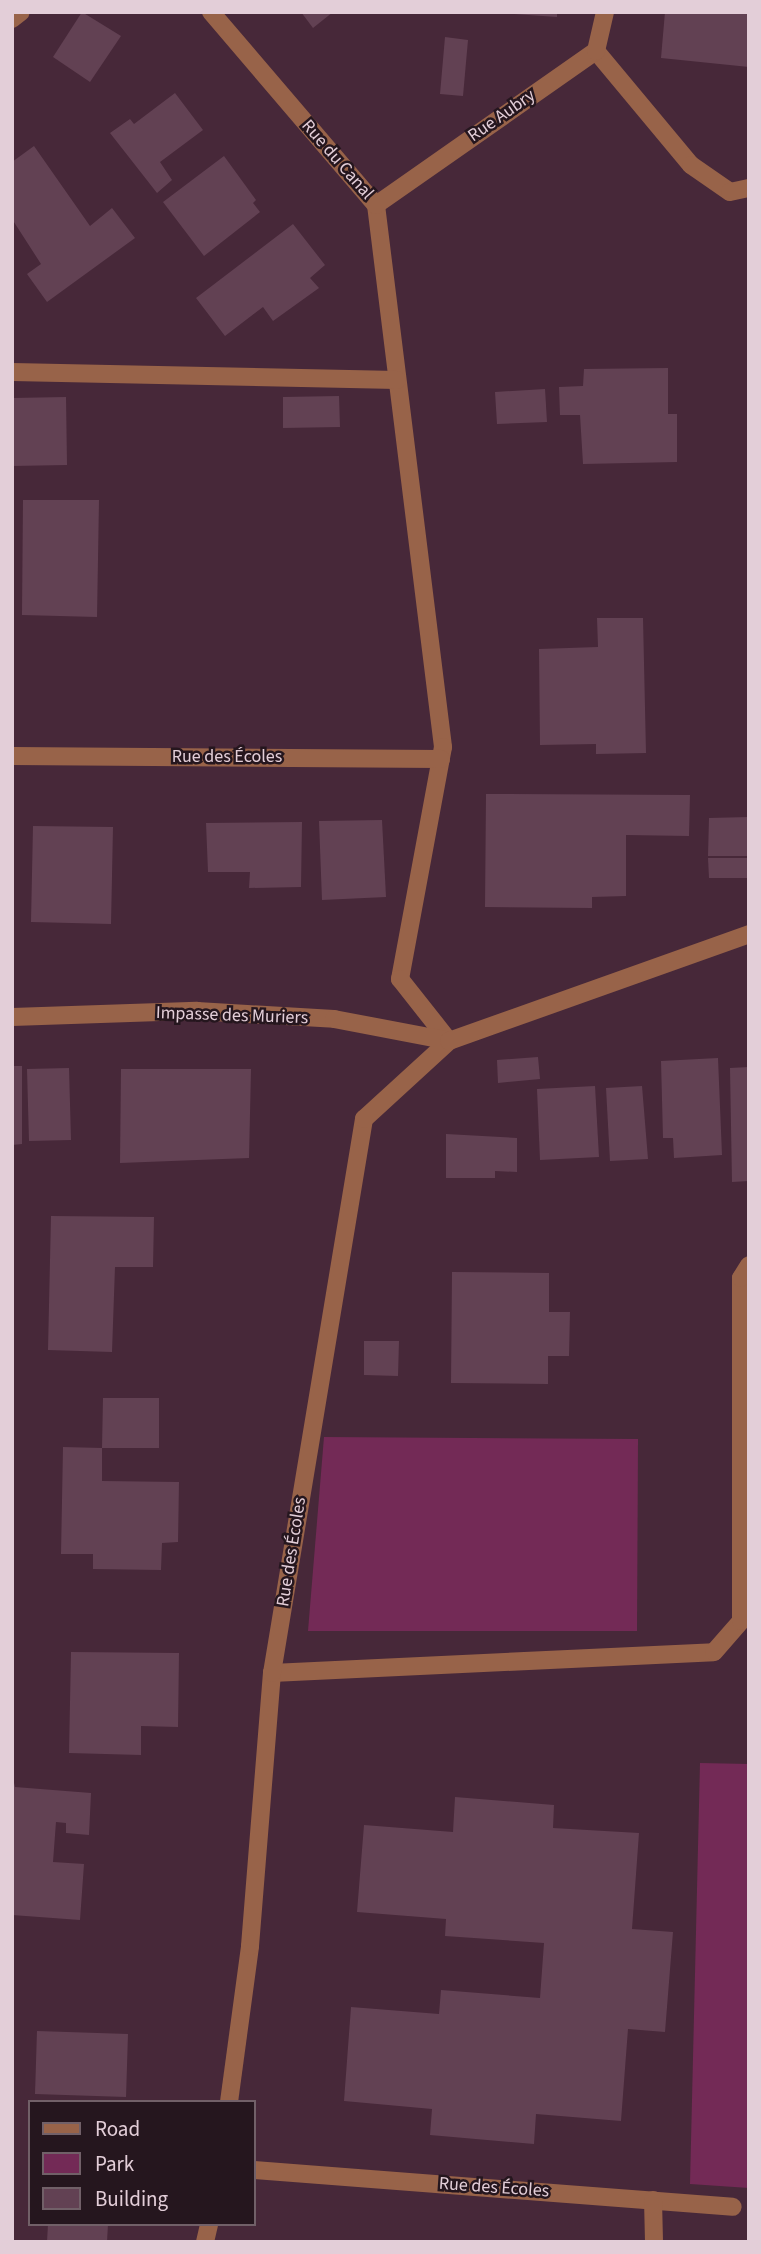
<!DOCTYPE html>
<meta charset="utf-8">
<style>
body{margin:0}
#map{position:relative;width:761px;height:2254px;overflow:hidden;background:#472839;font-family:"Source Sans 3",sans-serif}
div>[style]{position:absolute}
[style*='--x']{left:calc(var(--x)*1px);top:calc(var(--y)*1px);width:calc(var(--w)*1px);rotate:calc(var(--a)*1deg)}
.green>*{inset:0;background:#732a56}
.building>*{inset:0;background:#624153}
.minor>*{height:18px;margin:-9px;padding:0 9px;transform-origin:9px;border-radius:9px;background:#986349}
span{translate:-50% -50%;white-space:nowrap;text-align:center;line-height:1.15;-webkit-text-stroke:5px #25161e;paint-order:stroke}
.street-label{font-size:18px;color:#e3ced8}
.frame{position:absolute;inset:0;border:14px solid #e3ced8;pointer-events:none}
.legend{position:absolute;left:28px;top:2100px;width:228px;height:126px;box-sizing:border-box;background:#25161e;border:2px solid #716068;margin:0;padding:9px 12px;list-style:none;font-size:21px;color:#e3ced8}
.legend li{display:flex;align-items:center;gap:14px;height:35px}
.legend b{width:35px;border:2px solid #716068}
</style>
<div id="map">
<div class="green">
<i style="clip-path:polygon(324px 1437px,638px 1439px,637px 1631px,308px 1631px)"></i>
<i style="clip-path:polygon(700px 1763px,749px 1764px,749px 2188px,690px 2184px)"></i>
</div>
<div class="building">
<i style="clip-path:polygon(82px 12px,121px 36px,90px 82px,53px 57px)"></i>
<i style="clip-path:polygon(301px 12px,333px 12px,313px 28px)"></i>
<i style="clip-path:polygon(514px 12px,557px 12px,557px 17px,514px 14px)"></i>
<i style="clip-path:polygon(665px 12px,749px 12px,749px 67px,661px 58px)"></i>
<i style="clip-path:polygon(445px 37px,468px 40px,463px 96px,440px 94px)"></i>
<i style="clip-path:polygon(175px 93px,203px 130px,160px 162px,172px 180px,157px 193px,110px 133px,130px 119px,134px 124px)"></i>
<i style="clip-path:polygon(34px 146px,90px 226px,112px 208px,135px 238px,47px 302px,27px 274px,41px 264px,12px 219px,12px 162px)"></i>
<i style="clip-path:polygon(224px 156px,256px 200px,253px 203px,260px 212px,204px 256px,163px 202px)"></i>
<i style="clip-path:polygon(293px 224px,325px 265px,310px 278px,319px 288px,273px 321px,263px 307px,225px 336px,196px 298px)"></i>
<i style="clip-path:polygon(668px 368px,668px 414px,677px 414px,677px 462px,583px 464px,580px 415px,560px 415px,559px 387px,583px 386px,584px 369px)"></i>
<i style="clip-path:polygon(545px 389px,547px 422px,497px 424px,495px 392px)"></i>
<i style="clip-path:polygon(339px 396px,340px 427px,283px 428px,283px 397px)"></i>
<i style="clip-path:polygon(66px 397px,67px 465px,12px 466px,12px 398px)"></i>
<i style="clip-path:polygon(23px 500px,99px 500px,97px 617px,22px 615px)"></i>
<i style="clip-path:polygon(597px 618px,643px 618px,646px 753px,596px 754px,596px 744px,540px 745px,539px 649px,598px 647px)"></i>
<i style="clip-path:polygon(486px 794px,690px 795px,689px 836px,626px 835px,626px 896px,592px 897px,592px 908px,485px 907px)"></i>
<i style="clip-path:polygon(749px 817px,749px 856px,708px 856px,709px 818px)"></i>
<i style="clip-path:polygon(382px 820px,386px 897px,322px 900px,319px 821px)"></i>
<i style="clip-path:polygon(302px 822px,301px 887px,249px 888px,250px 872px,208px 872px,206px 823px)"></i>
<i style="clip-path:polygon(33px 826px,113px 827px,111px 924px,31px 922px)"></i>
<i style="clip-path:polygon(708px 858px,749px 858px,749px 878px,709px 878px)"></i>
<i style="clip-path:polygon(538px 1057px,540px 1079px,498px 1083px,497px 1060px)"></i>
<i style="clip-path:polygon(718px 1058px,722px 1155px,674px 1158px,673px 1138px,663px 1138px,661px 1061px)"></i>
<i style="clip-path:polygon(12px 1066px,22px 1066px,22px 1144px,12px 1145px)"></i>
<i style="clip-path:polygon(749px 1067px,749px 1181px,732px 1182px,730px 1068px)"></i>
<i style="clip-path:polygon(69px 1068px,71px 1140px,29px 1141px,27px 1069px)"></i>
<i style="clip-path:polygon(121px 1069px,251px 1069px,249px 1158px,120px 1163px)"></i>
<i style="clip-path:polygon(595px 1086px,599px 1157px,540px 1160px,537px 1089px)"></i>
<i style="clip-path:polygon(642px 1086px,648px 1159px,610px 1161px,606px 1088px)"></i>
<i style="clip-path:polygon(446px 1134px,517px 1138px,517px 1172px,495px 1171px,495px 1178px,446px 1178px)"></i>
<i style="clip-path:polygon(51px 1216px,154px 1217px,153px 1267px,115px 1267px,112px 1352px,48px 1350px)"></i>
<i style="clip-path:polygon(452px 1272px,549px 1273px,549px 1312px,570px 1312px,569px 1356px,548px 1356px,548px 1384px,451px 1383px)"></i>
<i style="clip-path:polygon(364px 1341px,399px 1341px,398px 1376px,364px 1375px)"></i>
<i style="clip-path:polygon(103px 1398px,159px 1398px,159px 1448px,102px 1448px)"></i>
<i style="clip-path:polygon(63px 1447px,102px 1448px,102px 1481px,179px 1482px,178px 1542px,162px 1543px,161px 1570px,93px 1569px,93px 1554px,61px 1554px)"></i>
<i style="clip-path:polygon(71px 1652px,179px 1653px,178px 1727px,141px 1726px,141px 1755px,69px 1753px)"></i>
<i style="clip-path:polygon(12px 1774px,15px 1787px,91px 1793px,89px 1835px,66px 1833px,66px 1823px,56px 1822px,53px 1862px,84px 1864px,80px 1920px,12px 1915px)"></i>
<i style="clip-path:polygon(455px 1797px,554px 1805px,553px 1828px,639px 1833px,632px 1929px,673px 1932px,665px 2032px,628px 2029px,621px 2121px,536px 2114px,534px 2144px,430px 2135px,432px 2109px,344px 2101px,351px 2007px,439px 2014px,441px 1990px,540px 1998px,544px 1943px,445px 1936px,446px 1919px,357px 1912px,364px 1825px,453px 1832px)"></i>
<i style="clip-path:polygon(37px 2031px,128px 2034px,126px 2097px,35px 2094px)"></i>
<i style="clip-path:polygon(48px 2224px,108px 2224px,107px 2242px,47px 2242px)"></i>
</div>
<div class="minor">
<i style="--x:211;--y:12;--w:254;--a:49.5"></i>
<i style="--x:376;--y:205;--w:546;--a:82.95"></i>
<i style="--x:443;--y:747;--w:236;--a:100.5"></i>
<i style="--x:400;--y:979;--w:79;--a:51.7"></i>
<i style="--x:12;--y:19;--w:11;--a:-38"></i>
<i style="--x:596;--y:51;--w:148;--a:50.2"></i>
<i style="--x:691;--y:165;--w:47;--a:34.7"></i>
<i style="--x:730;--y:192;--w:19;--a:-12"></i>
<i style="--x:376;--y:205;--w:269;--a:-35"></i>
<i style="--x:596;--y:51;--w:40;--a:-77"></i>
<i style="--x:12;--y:372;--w:385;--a:1.2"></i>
<i style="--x:12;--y:756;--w:429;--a:0.4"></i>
<i style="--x:12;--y:1017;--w:185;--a:-1.9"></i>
<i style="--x:197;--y:1011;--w:137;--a:3.3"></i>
<i style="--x:334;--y:1019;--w:117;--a:10.8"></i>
<i style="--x:272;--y:1673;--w:442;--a:-2.7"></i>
<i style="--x:714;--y:1652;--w:41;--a:-48.9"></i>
<i style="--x:741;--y:1621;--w:343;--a:-90"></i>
<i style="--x:741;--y:1278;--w:15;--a:-58"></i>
<i style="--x:229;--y:2102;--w:157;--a:-82.3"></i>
<i style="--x:250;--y:1946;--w:274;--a:-85.4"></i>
<i style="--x:272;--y:1673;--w:562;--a:-80.57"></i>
<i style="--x:364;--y:1119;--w:115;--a:-42.5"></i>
<i style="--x:449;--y:1041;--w:319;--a:-19.6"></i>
<i style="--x:254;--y:2170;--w:480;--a:4.4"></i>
<i style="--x:653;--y:2200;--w:42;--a:88.6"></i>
<i style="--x:205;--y:2242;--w:18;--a:-77"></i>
</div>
<div class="street-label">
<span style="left:502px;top:116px;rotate:-35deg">Rue Aubry</span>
<span style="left:337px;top:160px;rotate:49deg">Rue du Canal</span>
<span style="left:227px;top:757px">Rue des Écoles</span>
<span style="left:232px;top:1016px;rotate:2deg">Impasse des Muriers</span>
<span style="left:292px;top:1552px;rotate:-81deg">Rue des Écoles</span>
<span style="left:494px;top:2188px;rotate:4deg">Rue des Écoles</span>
</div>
<div class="frame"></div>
<ul class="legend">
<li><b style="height:9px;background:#986349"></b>Road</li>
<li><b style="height:19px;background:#732a56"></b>Park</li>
<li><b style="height:19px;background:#624153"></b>Building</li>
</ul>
</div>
